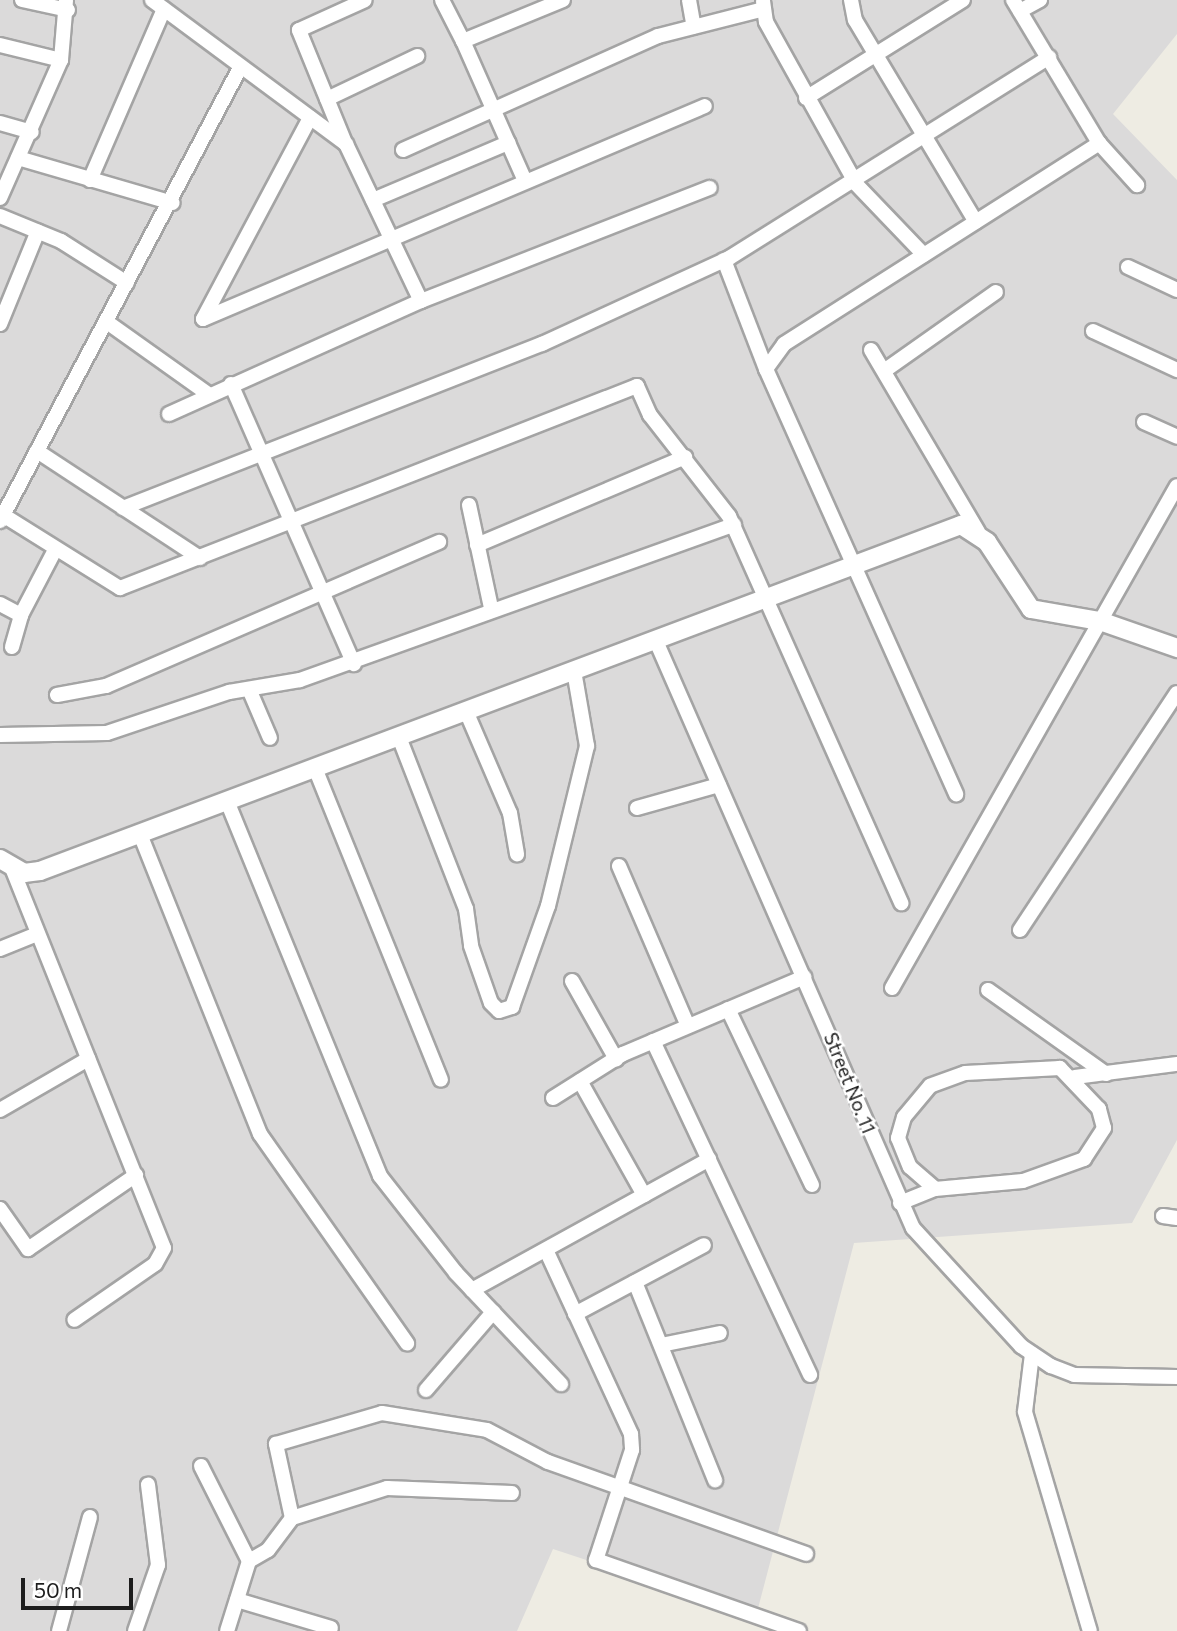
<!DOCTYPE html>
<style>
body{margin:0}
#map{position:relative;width:1177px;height:1631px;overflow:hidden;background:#eeece3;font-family:Commissioner,sans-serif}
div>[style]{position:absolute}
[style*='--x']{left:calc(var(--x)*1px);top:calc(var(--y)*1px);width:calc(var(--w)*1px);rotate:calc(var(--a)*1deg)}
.residential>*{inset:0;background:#dbdada}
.roads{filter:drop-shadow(2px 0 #a4a4a4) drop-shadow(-2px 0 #a4a4a4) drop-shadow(0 2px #a4a4a4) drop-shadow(0 -2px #a4a4a4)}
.minor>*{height:14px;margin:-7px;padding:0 7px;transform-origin:7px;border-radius:7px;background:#fff}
.tertiary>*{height:18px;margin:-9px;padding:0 9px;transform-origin:9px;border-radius:9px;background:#fff}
span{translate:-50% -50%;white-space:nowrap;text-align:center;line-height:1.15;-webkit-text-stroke:5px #fff;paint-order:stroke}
.street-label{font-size:19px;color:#1d1d1d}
.scale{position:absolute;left:21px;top:1578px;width:112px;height:32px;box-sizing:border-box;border:4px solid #1d1d1d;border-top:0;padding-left:9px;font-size:21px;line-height:24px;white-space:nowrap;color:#1d1d1d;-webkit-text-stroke:5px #fff;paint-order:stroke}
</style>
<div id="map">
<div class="residential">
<i style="clip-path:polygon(0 0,1177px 0,1177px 34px,1113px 114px,1177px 180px,1177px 1140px,1132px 1223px,854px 1243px,756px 1616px,553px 1549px,517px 1631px,0 1631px)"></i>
</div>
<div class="roads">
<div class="minor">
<i style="--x:22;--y:0;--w:47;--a:12.3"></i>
<i style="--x:152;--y:0;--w:242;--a:36.6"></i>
<i style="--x:346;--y:144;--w:174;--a:64.5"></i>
<i style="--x:442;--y:0;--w:46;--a:62.9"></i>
<i style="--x:463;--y:41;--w:108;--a:-22.3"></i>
<i style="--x:689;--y:0;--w:27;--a:80"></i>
<i style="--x:851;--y:0;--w:20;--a:79"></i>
<i style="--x:855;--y:20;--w:235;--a:59.1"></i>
<i style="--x:763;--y:1;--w:21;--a:82"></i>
<i style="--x:766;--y:22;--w:185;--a:60.9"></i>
<i style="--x:856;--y:184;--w:98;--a:46.2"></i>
<i style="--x:1020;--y:11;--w:23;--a:-29"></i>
<i style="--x:463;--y:41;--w:153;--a:66.1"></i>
<i style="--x:0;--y:45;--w:63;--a:13.8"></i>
<i style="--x:806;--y:98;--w:185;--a:-32"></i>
<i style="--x:327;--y:99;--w:100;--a:-25.5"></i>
<i style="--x:0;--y:123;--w:33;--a:16"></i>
<i style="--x:345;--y:143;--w:122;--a:-112.2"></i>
<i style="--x:299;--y:30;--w:72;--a:-24.4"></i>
<i style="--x:1099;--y:143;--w:57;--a:47.9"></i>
<i style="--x:403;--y:150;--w:279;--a:-24.1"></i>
<i style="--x:658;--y:36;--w:109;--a:-14.3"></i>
<i style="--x:18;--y:158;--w:161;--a:16.2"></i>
<i style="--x:90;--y:180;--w:186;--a:-66.6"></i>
<i style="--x:0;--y:198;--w:151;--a:-66.2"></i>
<i style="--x:61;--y:60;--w:60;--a:-85.2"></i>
<i style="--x:373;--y:200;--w:147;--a:-22.9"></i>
<i style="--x:0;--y:216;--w:66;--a:22.3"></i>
<i style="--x:61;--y:241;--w:78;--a:32.5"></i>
<i style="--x:724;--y:260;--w:117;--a:68.9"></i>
<i style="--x:766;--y:369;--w:466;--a:65.9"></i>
<i style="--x:1128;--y:267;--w:54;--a:25.1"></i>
<i style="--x:203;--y:319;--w:545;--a:-22.99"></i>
<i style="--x:203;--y:319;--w:228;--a:-62"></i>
<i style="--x:107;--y:322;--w:124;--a:35.5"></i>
<i style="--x:0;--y:324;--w:100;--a:-67.8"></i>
<i style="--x:1093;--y:331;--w:93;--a:24.9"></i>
<i style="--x:871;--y:350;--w:211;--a:59.5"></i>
<i style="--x:766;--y:369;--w:31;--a:-54"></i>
<i style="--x:784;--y:344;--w:374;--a:-32.5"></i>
<i style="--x:1099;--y:143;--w:167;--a:-121"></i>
<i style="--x:884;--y:371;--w:137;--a:-35.2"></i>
<i style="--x:231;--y:384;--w:306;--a:66.3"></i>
<i style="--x:169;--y:414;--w:276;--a:-24.2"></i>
<i style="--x:421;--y:301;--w:310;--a:-21.4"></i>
<i style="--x:1144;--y:422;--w:36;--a:24"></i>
<i style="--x:37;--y:451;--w:195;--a:33.3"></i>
<i style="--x:469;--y:505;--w:105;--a:77.9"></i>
<i style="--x:123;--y:508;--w:450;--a:-21.4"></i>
<i style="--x:542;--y:344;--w:206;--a:-24.7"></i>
<i style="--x:729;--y:258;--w:378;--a:-32.1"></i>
<i style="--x:3;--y:515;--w:138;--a:32"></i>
<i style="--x:120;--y:588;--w:555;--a:-21.34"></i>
<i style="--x:637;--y:386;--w:32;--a:66"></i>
<i style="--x:650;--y:415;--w:128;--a:52"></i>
<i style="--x:729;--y:516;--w:424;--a:66"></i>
<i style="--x:0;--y:521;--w:513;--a:-62.09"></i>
<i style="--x:477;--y:545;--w:226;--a:-22.9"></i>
<i style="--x:0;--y:604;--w:24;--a:28"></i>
<i style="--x:656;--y:641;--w:641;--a:66.36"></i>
<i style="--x:913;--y:1228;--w:160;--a:47.5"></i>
<i style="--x:1021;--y:1346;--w:36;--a:34"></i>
<i style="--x:1051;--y:1366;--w:25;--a:21"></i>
<i style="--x:1074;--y:1375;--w:103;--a:1.1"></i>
<i style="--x:12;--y:647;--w:33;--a:-74"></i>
<i style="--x:21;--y:615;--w:73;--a:-62.4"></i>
<i style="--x:249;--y:689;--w:53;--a:66.8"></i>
<i style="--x:57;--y:695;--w:50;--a:-10.4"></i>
<i style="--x:106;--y:686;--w:363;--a:-23.4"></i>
<i style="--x:466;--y:711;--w:111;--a:66.7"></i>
<i style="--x:510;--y:813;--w:42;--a:80.3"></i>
<i style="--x:0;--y:735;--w:107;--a:-1.1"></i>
<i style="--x:107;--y:733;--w:129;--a:-18.6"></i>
<i style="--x:229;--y:692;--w:72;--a:-9.6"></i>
<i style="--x:300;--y:680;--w:461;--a:-19.7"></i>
<i style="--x:399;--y:737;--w:185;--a:68.7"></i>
<i style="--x:466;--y:909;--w:37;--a:82"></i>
<i style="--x:471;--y:946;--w:60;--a:70.7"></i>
<i style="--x:491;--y:1003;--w:11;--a:45"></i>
<i style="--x:499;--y:1011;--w:14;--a:-17"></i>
<i style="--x:512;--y:1007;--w:107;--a:-70.4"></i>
<i style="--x:548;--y:906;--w:165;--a:-76.3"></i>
<i style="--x:587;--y:746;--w:76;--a:-99.8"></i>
<i style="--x:315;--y:768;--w:336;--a:68"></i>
<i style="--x:227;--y:801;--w:405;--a:67.8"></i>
<i style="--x:380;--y:1176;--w:123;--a:51.9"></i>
<i style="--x:456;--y:1273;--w:153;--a:46.6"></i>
<i style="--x:637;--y:808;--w:85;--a:-15.7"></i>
<i style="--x:140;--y:834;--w:323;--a:68.2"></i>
<i style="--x:260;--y:1134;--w:256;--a:54.9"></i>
<i style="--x:619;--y:866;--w:174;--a:66.7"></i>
<i style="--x:12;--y:868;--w:409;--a:68.2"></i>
<i style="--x:164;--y:1248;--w:18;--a:119"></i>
<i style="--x:155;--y:1264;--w:98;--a:145.3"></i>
<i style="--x:1020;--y:930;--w:284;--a:-56.5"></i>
<i style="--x:0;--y:949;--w:40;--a:-22"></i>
<i style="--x:572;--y:981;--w:90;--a:60.6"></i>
<i style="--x:892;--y:988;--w:577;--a:-60.42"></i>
<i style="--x:988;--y:990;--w:145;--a:35.4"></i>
<i style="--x:728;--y:1009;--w:195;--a:64.5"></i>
<i style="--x:653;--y:1041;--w:369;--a:64.8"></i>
<i style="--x:1075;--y:1077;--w:103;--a:-7.3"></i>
<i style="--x:580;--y:1081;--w:131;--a:60.7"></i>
<i style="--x:553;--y:1098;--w:83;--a:-32.2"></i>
<i style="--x:623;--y:1054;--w:197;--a:-23"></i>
<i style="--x:0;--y:1110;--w:102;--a:-30.1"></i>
<i style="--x:900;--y:1203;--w:38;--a:-22"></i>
<i style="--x:935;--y:1189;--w:88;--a:-5.2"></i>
<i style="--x:1023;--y:1181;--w:65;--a:-19.8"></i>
<i style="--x:1084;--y:1159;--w:37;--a:-57"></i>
<i style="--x:1104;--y:1128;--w:20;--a:-105"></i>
<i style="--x:1099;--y:1109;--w:57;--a:-133.6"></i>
<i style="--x:1060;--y:1068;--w:95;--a:177"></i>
<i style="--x:965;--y:1073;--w:37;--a:160"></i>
<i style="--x:930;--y:1086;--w:40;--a:130"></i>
<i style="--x:904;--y:1117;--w:22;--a:106"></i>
<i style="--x:898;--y:1138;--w:31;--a:68"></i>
<i style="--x:910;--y:1167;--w:33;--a:41"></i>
<i style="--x:0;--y:1209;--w:49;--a:55"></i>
<i style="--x:28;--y:1249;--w:131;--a:-34.4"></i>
<i style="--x:1163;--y:1216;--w:14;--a:8"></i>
<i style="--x:546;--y:1250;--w:203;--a:65.2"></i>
<i style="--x:631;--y:1434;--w:16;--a:86"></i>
<i style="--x:632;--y:1450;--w:116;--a:108.1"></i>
<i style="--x:596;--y:1560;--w:215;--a:19.3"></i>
<i style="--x:635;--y:1282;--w:214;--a:68"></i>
<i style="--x:472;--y:1290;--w:271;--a:-28.9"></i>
<i style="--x:575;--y:1314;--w:146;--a:-28.1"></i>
<i style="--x:661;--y:1345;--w:60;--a:-11.5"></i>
<i style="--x:1032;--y:1354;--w:58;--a:96.9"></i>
<i style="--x:1025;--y:1412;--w:228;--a:73.5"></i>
<i style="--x:426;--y:1390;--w:103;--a:-49.3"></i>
<i style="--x:201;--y:1466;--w:106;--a:63.2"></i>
<i style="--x:249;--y:1561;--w:73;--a:107.4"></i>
<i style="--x:292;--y:1518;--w:76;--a:-102.2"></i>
<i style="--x:276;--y:1444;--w:110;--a:-16.3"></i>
<i style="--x:382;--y:1413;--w:106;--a:9.2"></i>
<i style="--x:487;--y:1430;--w:69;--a:27.7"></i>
<i style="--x:548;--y:1462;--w:274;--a:19.6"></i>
<i style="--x:249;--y:1561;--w:22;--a:-30"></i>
<i style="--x:268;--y:1550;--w:40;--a:-53"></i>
<i style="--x:292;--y:1518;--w:100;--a:-17.5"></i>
<i style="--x:387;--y:1488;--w:125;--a:2.3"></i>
<i style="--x:237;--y:1600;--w:98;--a:16.6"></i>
<i style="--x:59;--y:1631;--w:118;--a:-74.8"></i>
<i style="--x:135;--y:1631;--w:70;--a:-70.8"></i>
<i style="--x:158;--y:1565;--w:81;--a:-97.1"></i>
</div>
<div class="tertiary">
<i style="--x:0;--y:859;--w:28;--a:30"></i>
<i style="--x:24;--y:873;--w:16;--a:-7"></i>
<i style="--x:40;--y:871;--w:984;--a:-20.59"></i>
<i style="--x:961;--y:525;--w:31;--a:33"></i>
<i style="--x:987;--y:542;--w:80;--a:56.7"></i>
<i style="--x:1031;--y:609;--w:70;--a:9.9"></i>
<i style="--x:1100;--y:621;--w:82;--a:19.3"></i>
</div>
</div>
<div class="street-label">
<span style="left:850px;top:1083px;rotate:68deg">Street No. 11</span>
</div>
<div class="scale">50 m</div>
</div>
